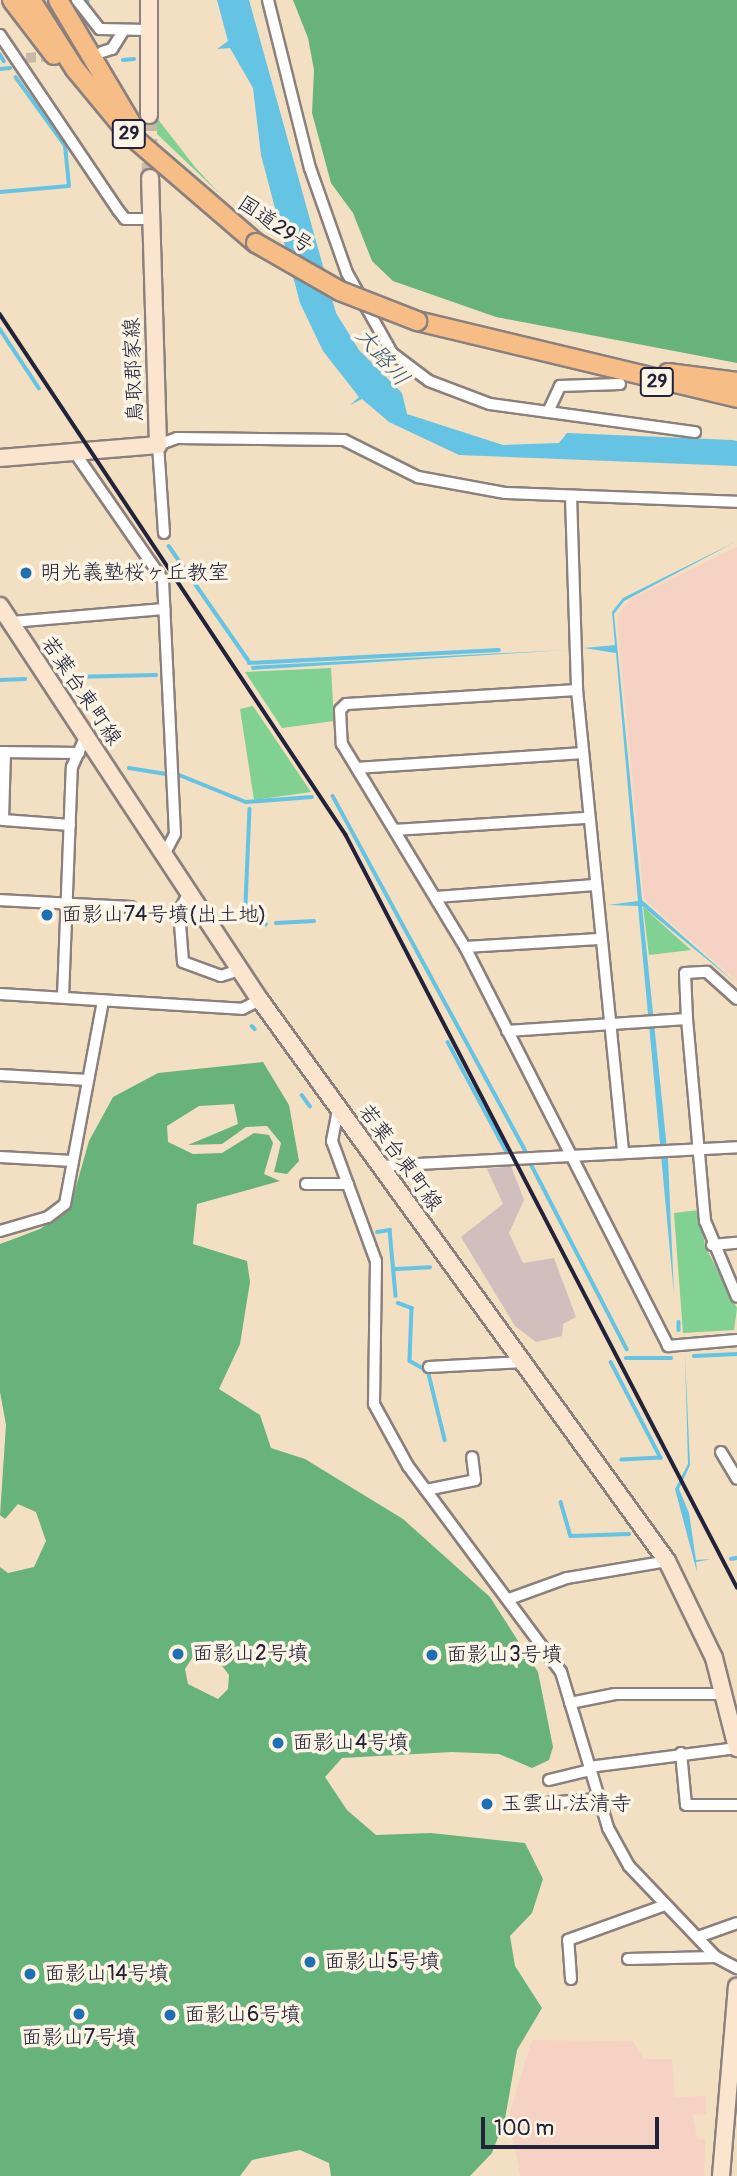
<!DOCTYPE html>
<meta charset="utf-8">
<style>
body{margin:0}
#map{position:relative;width:737px;height:2176px;overflow:hidden;background:#f3dfc1;font-family:Pangolin,"Klee One",sans-serif}
div>[style]{position:absolute}
[style*='--x']{left:calc(var(--x)*1px);top:calc(var(--y)*1px);width:calc(var(--w)*1px);rotate:calc(var(--a)*1deg)}
.built>*{inset:0;background:#f6d2c4}
.industrial>*{inset:0;background:#d1bfbe}
.green>*{inset:0;background:#80d192}
.forest>*{inset:0;background:#68b37c}
.water>*{inset:0;background:#65c3e3}
.stream>*{height:3.5px;margin:-1.75px;padding:0 1.75px;transform-origin:1.75px;border-radius:1.75px;background:#65c3e3}
.minor-tunnel>*{height:10px;margin-top:-5px;transform-origin:0;background:repeating-linear-gradient(90deg,#c9b9a6 0 10px,transparent 0 15px)}
.secondary-tunnel>*{height:16px;margin-top:-8px;transform-origin:0;background:repeating-linear-gradient(90deg,#c9b9a6 0 16px,transparent 0 24px)}
.roads{filter:drop-shadow(2px 0 #8a807e) drop-shadow(-2px 0 #8a807e) drop-shadow(0 2px #8a807e) drop-shadow(0 -2px #8a807e)}
.minor>*{height:10px;margin:-5px;padding:0 5px;transform-origin:5px;border-radius:5px;background:#fff}
.secondary>*{height:16px;margin:-8px;padding:0 8px;transform-origin:8px;border-radius:8px;background:#fbe5cf}
.trunk>*{height:18px;margin:-9px;padding:0 9px;transform-origin:9px;border-radius:9px;background:#f6be86}
.rail>*{height:3.5px;margin:-1.75px;padding:0 1.75px;transform-origin:1.75px;border-radius:1.75px;background:#22223b}
.bridges{filter:drop-shadow(2px 0 #8a807e) drop-shadow(-2px 0 #8a807e) drop-shadow(0 2px #8a807e) drop-shadow(0 -2px #8a807e)}
.trunk-bridge>*{height:18px;margin:-9px;padding:0 9px;transform-origin:9px;border-radius:9px;background:#f6be86}
.dots>*{width:19px;height:19px;translate:-50% -50%;box-sizing:border-box;border:4px solid #fcf5e5;border-radius:50%}
span{translate:-50% -50%;white-space:nowrap;text-align:center;line-height:1.15;-webkit-text-stroke:7px #fcf5e5;paint-order:stroke}
.shield-label span{padding:2px 5px;background:#fcf5e5;border:2px solid;border-radius:5px;-webkit-text-stroke-width:0}
.shield-label{font-size:19px;color:#22223b;font-weight:700}
.street-label{font-size:21px;color:#22223b}
.poi-label{font-size:21px;color:#22223b}
.left{translate:0 -50%;text-align:left}
.water-label{font-size:23px;color:#395a76;font-style:italic}
.scale{position:absolute;left:481px;top:2117px;width:178px;height:32px;box-sizing:border-box;border:4px solid #22223b;border-top:0;padding-left:9px;font-size:21px;line-height:24px;white-space:nowrap;color:#22223b;-webkit-text-stroke:5px #fcf5e5;paint-order:stroke}
</style>
<div id="map">
<div class="built">
<i style="clip-path:polygon(737px 547px,737px 981px,644px 899px,618px 628px,618px 614px,631px 599px)"></i>
<i style="clip-path:polygon(532px 2040px,633px 2041px,644px 2059px,672px 2059px,675px 2097px,706px 2096px,706px 2114px,693px 2115px,697px 2139px,705px 2140px,704px 2176px,520px 2176px,509px 2115px)"></i>
</div>
<div class="industrial">
<i style="clip-path:polygon(511px 1166px,524px 1200px,509px 1233px,523px 1263px,554px 1258px,576px 1317px,563px 1324px,562px 1336px,536px 1342px,515px 1326px,461px 1237px,503px 1204px,487px 1169px)"></i>
</div>
<div class="green">
<i style="clip-path:polygon(157px 118px,195px 167px,219px 193px,157px 134px)"></i>
<i style="clip-path:polygon(331px 668px,334px 721px,282px 728px,245px 672px)"></i>
<i style="clip-path:polygon(253px 706px,311px 792px,254px 800px,240px 709px)"></i>
<i style="clip-path:polygon(643px 907px,691px 950px,649px 955px)"></i>
<i style="clip-path:polygon(699px 1210px,705px 1246px,737px 1308px,734px 1330px,683px 1333px,674px 1213px)"></i>
</div>
<div class="forest">
<i style="clip-path:polygon(293px 0,737px 0,737px 363px,496px 317px,393px 281px,372px 261px,353px 213px,331px 183px,312px 113px,314px 70px,308px 38px)"></i>
<i style="clip-path:polygon(evenodd,263px 1062px,289px 1105px,299px 1161px,287px 1174px,274px 1172px,281px 1143px,267px 1126px,246px 1127px,222px 1144px,188px 1145px,238px 1124px,234px 1104px,199px 1106px,167px 1126px,168px 1142px,193px 1154px,222px 1153px,254px 1133px,269px 1135px,273px 1143px,264px 1174px,280px 1181px,197px 1204px,193px 1244px,247px 1261px,250px 1282px,240px 1344px,219px 1389px,260px 1415px,271px 1448px,305px 1459px,403px 1519px,490px 1597px,538px 1672px,553px 1747px,549px 1760px,532px 1768px,499px 1754px,452px 1752px,342px 1758px,325px 1777px,347px 1810px,376px 1835px,431px 1833px,525px 1843px,543px 1879px,532px 1913px,510px 1936px,515px 1966px,542px 2008px,517px 2050px,505px 2119px,492px 2153px,470px 2176px,331px 2176px,329px 2163px,300px 2150px,252px 2160px,240px 2176px,0 2176px,0 1567px,8px 1573px,34px 1567px,46px 1541px,36px 1512px,18px 1504px,5px 1519px,0 1515px,6px 1425px,0 1392px,0 1244px,40px 1229px,70px 1208px,89px 1141px,113px 1097px,158px 1073px,263px 1062px,196px 1652px,216px 1658px,229px 1675px,228px 1689px,218px 1699px,188px 1684px,185px 1669px,196px 1652px)"></i>
</div>
<div class="water">
<i style="clip-path:polygon(217px 0,249px 0,336px 313px,359px 350px,402px 393px,407px 414px,503px 445px,559px 443px,567px 433px,732px 440px,737px 441px,737px 466px,459px 455px,389px 422px,362px 399px,350px 405px,359px 397px,323px 351px,300px 303px,261px 155px,253px 88px,230px 48px,217px 49px,228px 41px)"></i>
<i style="clip-path:polygon(737px 541px,624px 601px,614px 614px,642px 900px,737px 984px,642px 906px,668px 1159px,674px 1295px,638px 906px,608px 905px,638px 901px,616px 653px,584px 648px,615px 645px,612px 612px,623px 598px)"></i>
<i style="clip-path:polygon(566px 650px,252px 670px,251px 666px)"></i>
<i style="clip-path:polygon(685px 1355px,690px 1465px,679px 1489px,689px 1513px,696px 1560px,711px 1559px,696px 1562px,697px 1572px,675px 1489px,688px 1464px)"></i>
</div>
<div class="stream">
<i style="--x:88;--y:0;--w:1;--a:90"></i>
<i style="--x:0;--y:54;--w:8;--a:60"></i>
<i style="--x:123;--y:60;--w:11;--a:-5"></i>
<i style="--x:0;--y:69;--w:10;--a:-6"></i>
<i style="--x:0;--y:192;--w:69;--a:-5"></i>
<i style="--x:69;--y:186;--w:40;--a:-95.7"></i>
<i style="--x:65;--y:146;--w:84;--a:-125.8"></i>
<i style="--x:0;--y:329;--w:71;--a:56.5"></i>
<i style="--x:169;--y:546;--w:140;--a:55.2"></i>
<i style="--x:249;--y:663;--w:250;--a:-3"></i>
<i style="--x:71;--y:677;--w:85;--a:-1.3"></i>
<i style="--x:0;--y:680;--w:25;--a:-2"></i>
<i style="--x:129;--y:768;--w:36;--a:9"></i>
<i style="--x:177;--y:774;--w:74;--a:22.1"></i>
<i style="--x:246;--y:802;--w:66;--a:-4.3"></i>
<i style="--x:333;--y:796;--w:405;--a:61.5"></i>
<i style="--x:250;--y:809;--w:97;--a:92.4"></i>
<i style="--x:246;--y:906;--w:27;--a:42"></i>
<i style="--x:276;--y:923;--w:38;--a:-3"></i>
<i style="--x:252;--y:1026;--w:4;--a:45"></i>
<i style="--x:448;--y:1042;--w:125;--a:61.8"></i>
<i style="--x:302;--y:1095;--w:14;--a:54"></i>
<i style="--x:530;--y:1162;--w:211;--a:62.6"></i>
<i style="--x:377;--y:1232;--w:13;--a:-9"></i>
<i style="--x:390;--y:1230;--w:66;--a:84.8"></i>
<i style="--x:396;--y:1269;--w:34;--a:-3"></i>
<i style="--x:398;--y:1303;--w:15;--a:20"></i>
<i style="--x:412;--y:1308;--w:53;--a:92.2"></i>
<i style="--x:410;--y:1361;--w:18;--a:29"></i>
<i style="--x:679;--y:1322;--w:8;--a:90"></i>
<i style="--x:694;--y:1356;--w:43;--a:-2.7"></i>
<i style="--x:626;--y:1358;--w:45;--a:0"></i>
<i style="--x:611;--y:1362;--w:108;--a:62.5"></i>
<i style="--x:661;--y:1458;--w:39;--a:177"></i>
<i style="--x:428;--y:1370;--w:72;--a:76.3"></i>
<i style="--x:561;--y:1502;--w:35;--a:74"></i>
<i style="--x:571;--y:1536;--w:58;--a:-2"></i>
<i style="--x:731;--y:1559;--w:5;--a:-11"></i>
</div>
<div class="minor-tunnel">
<i style="--x:26;--y:58;--w:67;--a:-4.3"></i>
</div>
<div class="secondary-tunnel">
<i style="--x:149;--y:115;--w:63;--a:89.1"></i>
</div>
<div class="roads">
<div class="minor">
<i style="--x:77;--y:0;--w:37;--a:52"></i>
<i style="--x:100;--y:29;--w:47;--a:1.2"></i>
<i style="--x:268;--y:0;--w:173;--a:76"></i>
<i style="--x:310;--y:168;--w:111;--a:70.6"></i>
<i style="--x:347;--y:273;--w:92;--a:60.6"></i>
<i style="--x:392;--y:353;--w:46;--a:37.1"></i>
<i style="--x:429;--y:381;--w:65;--a:20.7"></i>
<i style="--x:490;--y:404;--w:207;--a:7.8"></i>
<i style="--x:0;--y:35;--w:211;--a:56"></i>
<i style="--x:118;--y:210;--w:11;--a:52"></i>
<i style="--x:125;--y:219;--w:25;--a:0"></i>
<i style="--x:102;--y:52;--w:10;--a:-17"></i>
<i style="--x:112;--y:49;--w:22;--a:-58"></i>
<i style="--x:548;--y:412;--w:29;--a:-65"></i>
<i style="--x:560;--y:386;--w:60;--a:-1.9"></i>
<i style="--x:75;--y:453;--w:155;--a:55.3"></i>
<i style="--x:163;--y:580;--w:254;--a:87.3"></i>
<i style="--x:175;--y:834;--w:24;--a:118"></i>
<i style="--x:571;--y:496;--w:194;--a:88.2"></i>
<i style="--x:577;--y:690;--w:464;--a:84.3"></i>
<i style="--x:164;--y:533;--w:88;--a:-93.9"></i>
<i style="--x:158;--y:445;--w:20;--a:-20"></i>
<i style="--x:177;--y:438;--w:167;--a:0.7"></i>
<i style="--x:344;--y:440;--w:83;--a:26.6"></i>
<i style="--x:418;--y:477;--w:88;--a:10.4"></i>
<i style="--x:505;--y:493;--w:232;--a:2.2"></i>
<i style="--x:11;--y:622;--w:154;--a:-4.9"></i>
<i style="--x:577;--y:690;--w:231;--a:176.5"></i>
<i style="--x:346;--y:704;--w:8;--a:135"></i>
<i style="--x:340;--y:710;--w:34;--a:87"></i>
<i style="--x:342;--y:744;--w:237;--a:58.8"></i>
<i style="--x:465;--y:947;--w:448;--a:63"></i>
<i style="--x:668;--y:1346;--w:69;--a:-5"></i>
<i style="--x:0;--y:752;--w:79;--a:0.7"></i>
<i style="--x:5;--y:752;--w:68;--a:91.7"></i>
<i style="--x:3;--y:820;--w:67;--a:4.3"></i>
<i style="--x:357;--y:768;--w:226;--a:-3.8"></i>
<i style="--x:395;--y:830;--w:193;--a:-3.6"></i>
<i style="--x:189;--y:893;--w:21;--a:119"></i>
<i style="--x:179;--y:911;--w:51;--a:85.5"></i>
<i style="--x:183;--y:962;--w:40;--a:20.2"></i>
<i style="--x:221;--y:976;--w:20;--a:-18"></i>
<i style="--x:436;--y:897;--w:159;--a:-4.3"></i>
<i style="--x:0;--y:900;--w:131;--a:3.1"></i>
<i style="--x:465;--y:947;--w:134;--a:-3.4"></i>
<i style="--x:0;--y:994;--w:242;--a:3.5"></i>
<i style="--x:242;--y:1009;--w:20;--a:-27"></i>
<i style="--x:63;--y:997;--w:230;--a:-87.8"></i>
<i style="--x:72;--y:767;--w:35;--a:-66"></i>
<i style="--x:687;--y:1019;--w:46;--a:-92.5"></i>
<i style="--x:685;--y:973;--w:22;--a:-3"></i>
<i style="--x:707;--y:972;--w:40;--a:42"></i>
<i style="--x:507;--y:1031;--w:180;--a:-3.8"></i>
<i style="--x:687;--y:1019;--w:203;--a:84.9"></i>
<i style="--x:705;--y:1221;--w:82;--a:67.2"></i>
<i style="--x:0;--y:1075;--w:88;--a:3.3"></i>
<i style="--x:338;--y:1110;--w:32;--a:101"></i>
<i style="--x:332;--y:1141;--w:128;--a:69.9"></i>
<i style="--x:376;--y:1261;--w:143;--a:90.8"></i>
<i style="--x:374;--y:1404;--w:71;--a:61.3"></i>
<i style="--x:408;--y:1466;--w:257;--a:53.4"></i>
<i style="--x:561;--y:1672;--w:163;--a:73.2"></i>
<i style="--x:608;--y:1828;--w:43;--a:61.1"></i>
<i style="--x:629;--y:1866;--w:126;--a:46.3"></i>
<i style="--x:716;--y:1957;--w:24;--a:28"></i>
<i style="--x:0;--y:1157;--w:73;--a:3.1"></i>
<i style="--x:380;--y:1166;--w:358;--a:-3"></i>
<i style="--x:306;--y:1184;--w:42;--a:0"></i>
<i style="--x:0;--y:1231;--w:50;--a:-16.3"></i>
<i style="--x:48;--y:1217;--w:21;--a:-37"></i>
<i style="--x:65;--y:1204;--w:207;--a:-79.4"></i>
<i style="--x:712;--y:1245;--w:25;--a:-5"></i>
<i style="--x:429;--y:1367;--w:95;--a:-3"></i>
<i style="--x:721;--y:1452;--w:31;--a:59"></i>
<i style="--x:426;--y:1490;--w:50;--a:-11.5"></i>
<i style="--x:475;--y:1480;--w:23;--a:-97"></i>
<i style="--x:509;--y:1599;--w:62;--a:-19.9"></i>
<i style="--x:567;--y:1578;--w:101;--a:-9.6"></i>
<i style="--x:570;--y:1703;--w:46;--a:-11.3"></i>
<i style="--x:615;--y:1694;--w:110;--a:0"></i>
<i style="--x:681;--y:1753;--w:52;--a:84.5"></i>
<i style="--x:686;--y:1805;--w:51;--a:0"></i>
<i style="--x:589;--y:1767;--w:149;--a:-7.3"></i>
<i style="--x:549;--y:1780;--w:42;--a:-13.7"></i>
<i style="--x:519;--y:1805;--w:80;--a:-4.3"></i>
<i style="--x:698;--y:1937;--w:41;--a:-19.7"></i>
<i style="--x:628;--y:1959;--w:88;--a:-1.3"></i>
<i style="--x:571;--y:1979;--w:39;--a:-94"></i>
<i style="--x:568;--y:1940;--w:103;--a:-19.8"></i>
</div>
<div class="secondary">
<i style="--x:149;--y:115;--w:115;--a:-90"></i>
<i style="--x:0;--y:458;--w:159;--a:-4.7"></i>
<i style="--x:158;--y:445;--w:267;--a:-91.7"></i>
<i style="--x:0;--y:606;--w:472;--a:56.6"></i>
<i style="--x:260;--y:1000;--w:693;--a:54.04"></i>
<i style="--x:667;--y:1561;--w:108;--a:64.1"></i>
<i style="--x:714;--y:1658;--w:93;--a:75.7"></i>
<i style="--x:721;--y:2176;--w:190;--a:-85.2"></i>
</div>
<div class="trunk">
<i style="--x:12;--y:0;--w:69;--a:52.6"></i>
<i style="--x:31;--y:0;--w:82;--a:57.5"></i>
<i style="--x:75;--y:69;--w:83;--a:50.4"></i>
<i style="--x:128;--y:133;--w:169;--a:40.7"></i>
<i style="--x:58;--y:0;--w:143;--a:59.3"></i>
<i style="--x:417;--y:321;--w:329;--a:13.5"></i>
<i style="--x:668;--y:373;--w:70;--a:7.4"></i>
</div>
</div>
<div class="rail">
<i style="--x:0;--y:314;--w:625;--a:56.41"></i>
<i style="--x:346;--y:835;--w:848;--a:62.53"></i>
</div>
<div class="bridges">
<div class="trunk-bridge">
<i style="--x:256;--y:243;--w:97;--a:29.7"></i>
<i style="--x:340;--y:291;--w:83;--a:21.3"></i>
</div>
</div>
<div class="dots">
<i style="left:26px;top:573px;background:#1f6fb2"></i>
<i style="left:47px;top:915px;background:#1f6fb2"></i>
<i style="left:178px;top:1654px;background:#1f6fb2"></i>
<i style="left:432px;top:1655px;background:#1f6fb2"></i>
<i style="left:278px;top:1743px;background:#1f6fb2"></i>
<i style="left:487px;top:1804px;background:#1f6fb2"></i>
<i style="left:310px;top:1962px;background:#1f6fb2"></i>
<i style="left:30px;top:1974px;background:#1f6fb2"></i>
<i style="left:79px;top:2014px;background:#1f6fb2"></i>
<i style="left:170px;top:2015px;background:#1f6fb2"></i>
</div>
<div class="shield-label">
<span style="left:129px;top:134px">29</span>
<span style="left:657px;top:382px">29</span>
</div>
<div class="street-label">
<span style="left:275px;top:225px;rotate:34deg">国道29号</span>
<span style="left:134px;top:370px;rotate:-92deg">鳥取郡家線</span>
<span style="left:81px;top:691px;rotate:56deg">若葉台東町線</span>
<span style="left:400px;top:1158px;rotate:54deg">若葉台東町線</span>
</div>
<div class="poi-label">
<span class="left" style="left:40px;top:573px">明光義塾桜ヶ丘教室</span>
<span class="left" style="left:61px;top:915px">面影山74号墳(出土地)</span>
<span class="left" style="left:192px;top:1654px">面影山2号墳</span>
<span class="left" style="left:446px;top:1655px">面影山3号墳</span>
<span class="left" style="left:292px;top:1743px">面影山4号墳</span>
<span class="left" style="left:501px;top:1804px">玉雲山 法清寺</span>
<span class="left" style="left:324px;top:1962px">面影山5号墳</span>
<span class="left" style="left:44px;top:1974px">面影山14号墳</span>
<span class="left" style="left:184px;top:2015px">面影山6号墳</span>
<span style="left:79px;top:2038px">面影山7号墳</span>
</div>
<div class="water-label">
<span style="left:382px;top:357px;rotate:49deg">大路川</span>
</div>
<div class="scale">100 m</div>
</div>
